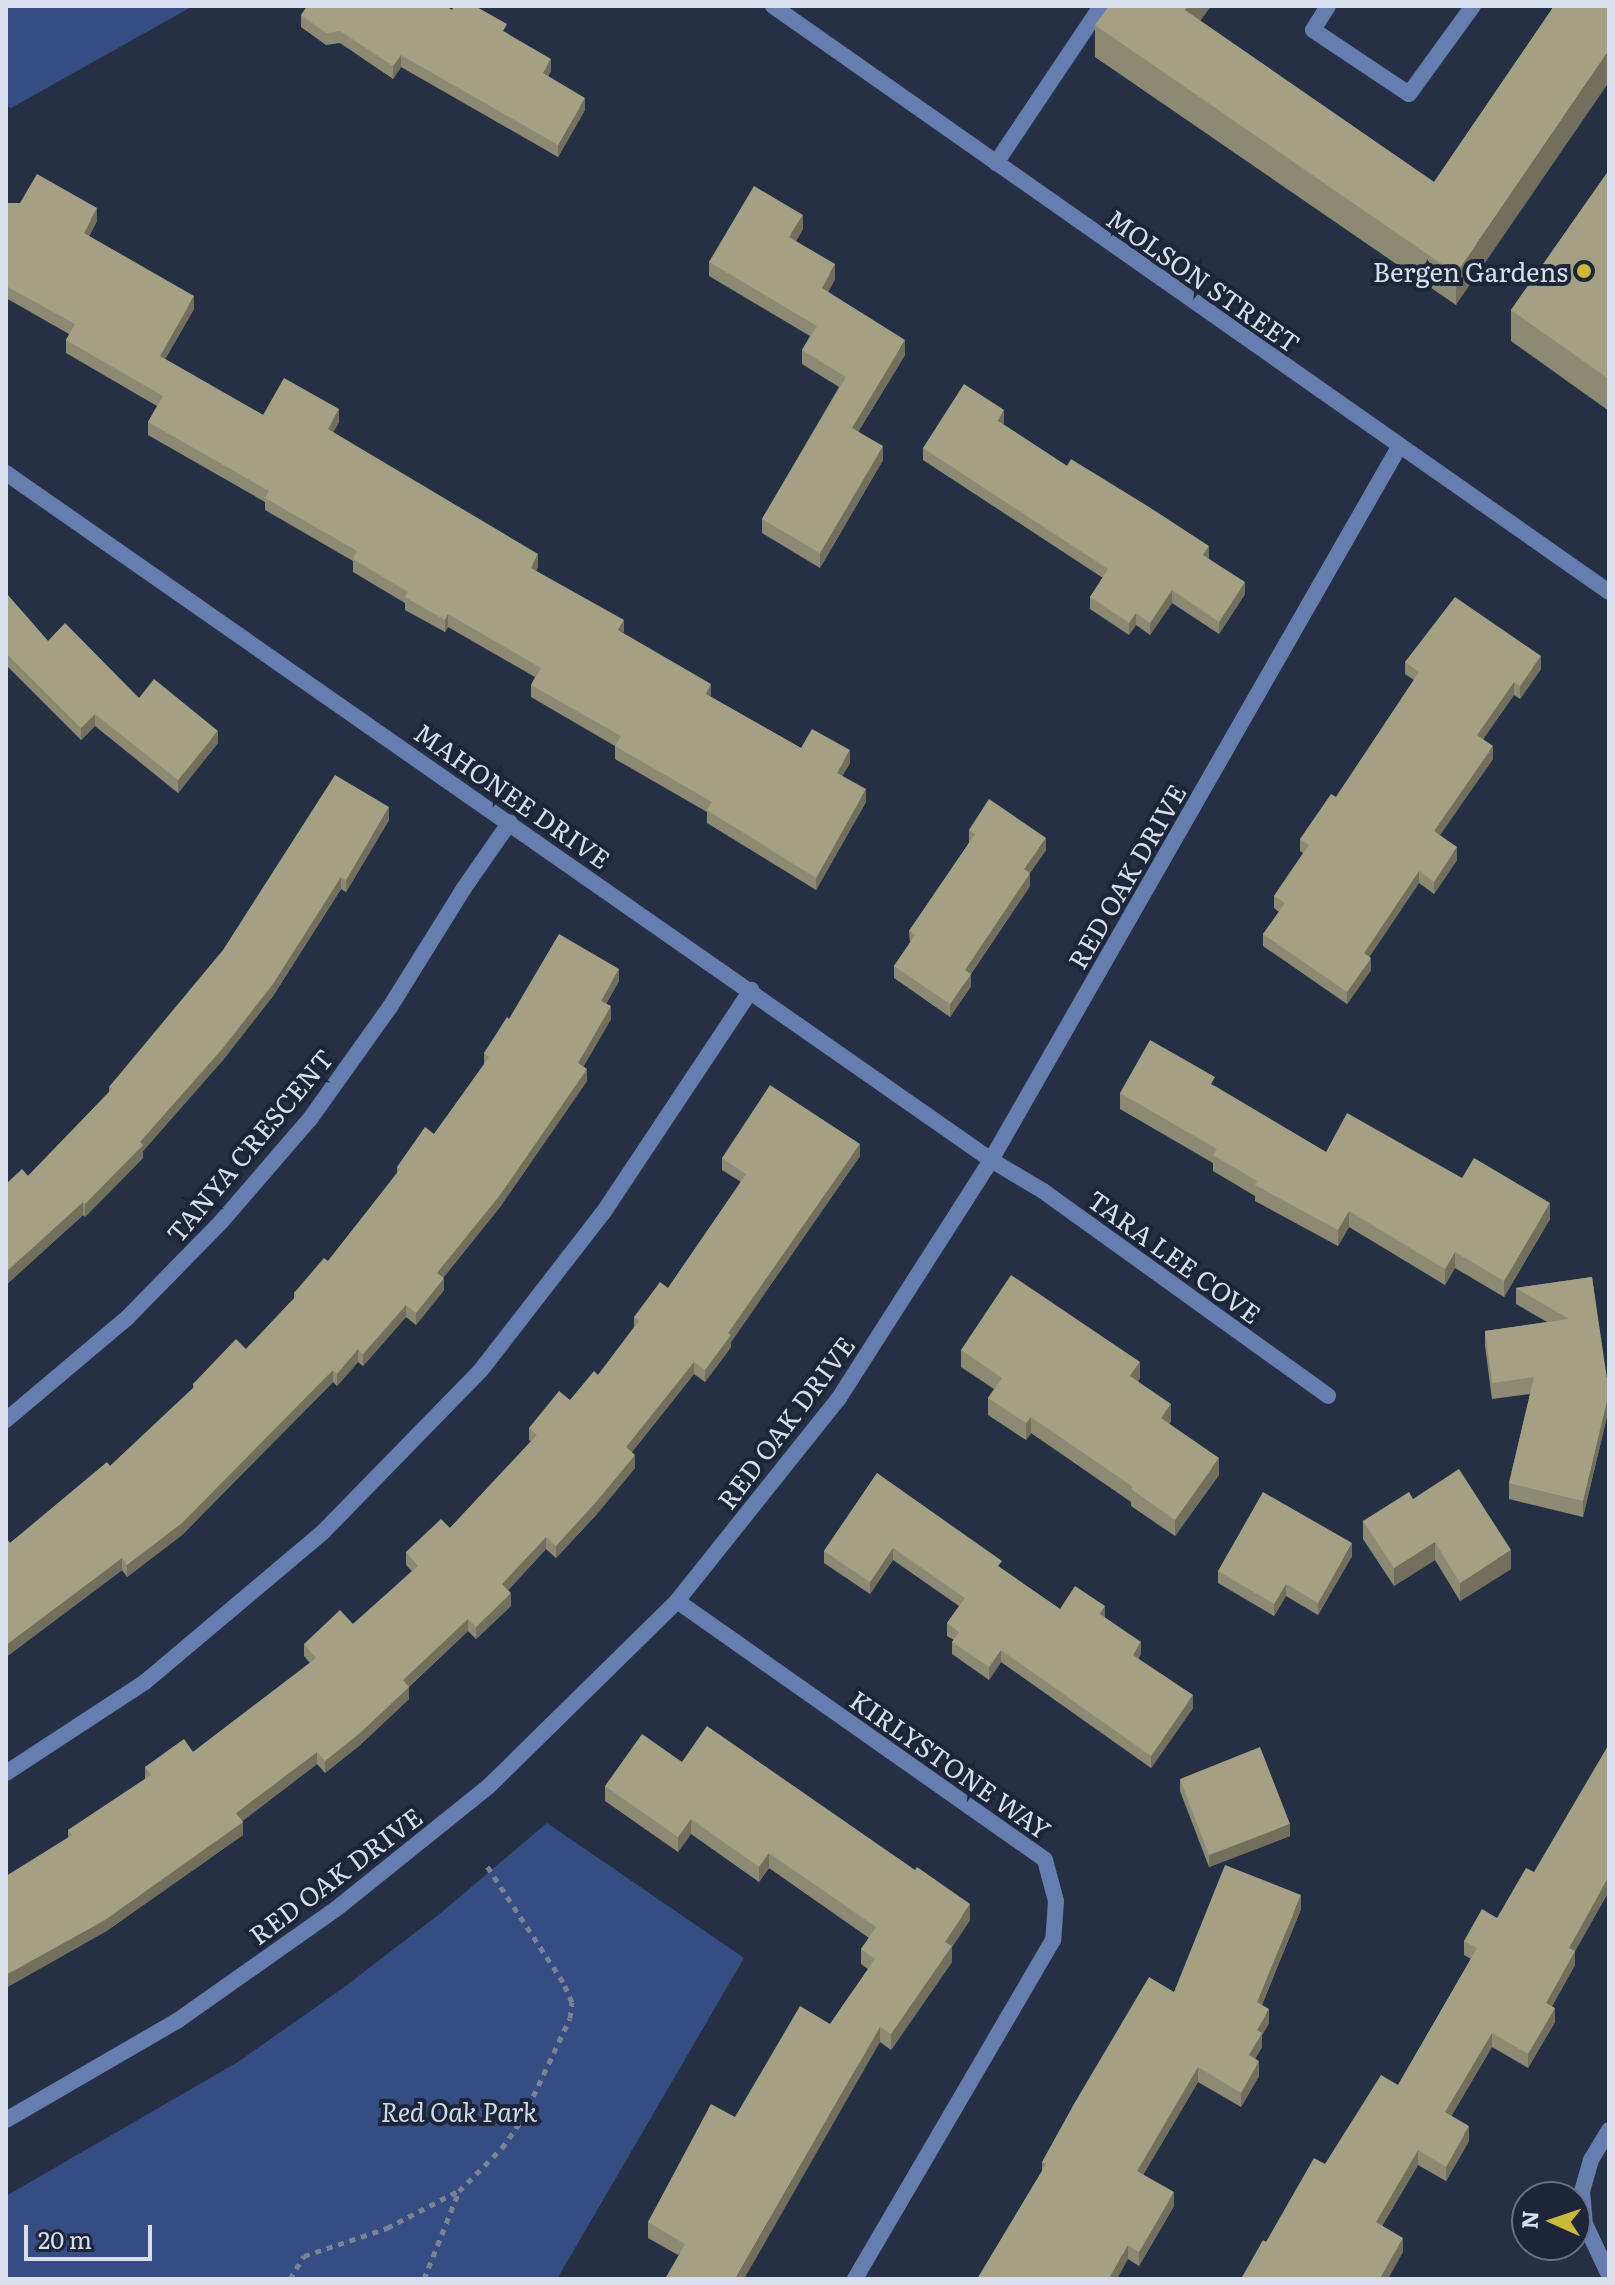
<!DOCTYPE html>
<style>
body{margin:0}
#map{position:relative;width:1615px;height:2285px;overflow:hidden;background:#263044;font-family:Literata,serif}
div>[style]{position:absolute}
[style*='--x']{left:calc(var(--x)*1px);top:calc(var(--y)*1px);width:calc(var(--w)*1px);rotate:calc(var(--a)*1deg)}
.green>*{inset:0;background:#364d83}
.path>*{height:5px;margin-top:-2.5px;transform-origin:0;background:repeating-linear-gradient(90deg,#7a8293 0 6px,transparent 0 12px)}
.service>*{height:16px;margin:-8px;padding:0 8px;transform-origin:8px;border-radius:8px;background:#667db0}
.minor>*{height:16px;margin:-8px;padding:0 8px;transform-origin:8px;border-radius:8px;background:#667db0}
.wall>*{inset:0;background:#8c8a72}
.shaded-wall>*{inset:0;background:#72705c}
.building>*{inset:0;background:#a3a084}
.dots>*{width:22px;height:22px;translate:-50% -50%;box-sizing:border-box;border:4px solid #1d2639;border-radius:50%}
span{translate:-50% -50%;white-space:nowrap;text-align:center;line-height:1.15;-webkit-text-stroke:8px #1d2639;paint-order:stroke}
.poi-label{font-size:26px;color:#d8deec}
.right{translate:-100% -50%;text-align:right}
.street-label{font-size:26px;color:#d8deec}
.park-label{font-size:26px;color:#cfd9ed;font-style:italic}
.frame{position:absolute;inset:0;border:8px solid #d8deec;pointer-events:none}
.north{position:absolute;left:1511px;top:2181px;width:80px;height:80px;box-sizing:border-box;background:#1d2639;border:2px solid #687081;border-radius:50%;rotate:273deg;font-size:22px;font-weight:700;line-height:32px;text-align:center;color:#d8deec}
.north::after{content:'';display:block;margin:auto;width:28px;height:36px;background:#cbba39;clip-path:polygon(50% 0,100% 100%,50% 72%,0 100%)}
.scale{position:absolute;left:24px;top:2225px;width:128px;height:36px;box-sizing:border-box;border:4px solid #d8deec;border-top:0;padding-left:10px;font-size:24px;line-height:28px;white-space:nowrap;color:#d8deec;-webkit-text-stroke:6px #1d2639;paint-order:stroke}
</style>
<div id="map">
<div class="green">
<i style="clip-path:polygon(6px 6px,193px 6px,11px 108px,6px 105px)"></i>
<i style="clip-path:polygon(547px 1823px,744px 1958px,557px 2279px,6px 2279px,6px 2196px,238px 2062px,343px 1988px,442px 1912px)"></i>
</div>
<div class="path">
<i style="--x:290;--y:2279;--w:27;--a:-59"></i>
<i style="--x:304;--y:2256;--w:88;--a:-18.6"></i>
<i style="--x:387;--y:2228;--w:80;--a:-27.5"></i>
<i style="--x:424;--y:2279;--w:95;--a:-68.3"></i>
<i style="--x:459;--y:2191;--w:61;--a:-45"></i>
<i style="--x:502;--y:2148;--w:37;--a:-55"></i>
<i style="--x:523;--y:2118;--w:110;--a:-64.8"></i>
<i style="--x:570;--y:2018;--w:16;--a:-83"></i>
<i style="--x:572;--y:2002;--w:22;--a:-114"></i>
<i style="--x:563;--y:1982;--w:142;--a:-123.2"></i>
</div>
<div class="service">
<i style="--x:1328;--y:6;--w:28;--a:122"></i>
<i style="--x:1313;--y:30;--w:115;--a:33.7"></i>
<i style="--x:1409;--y:94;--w:109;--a:-54"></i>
<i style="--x:996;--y:163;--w:189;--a:-56.2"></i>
<i style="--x:6;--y:1773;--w:166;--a:-33.2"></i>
<i style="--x:145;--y:1682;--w:233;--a:-40.1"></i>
<i style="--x:323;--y:1532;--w:226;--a:-45.7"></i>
<i style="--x:481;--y:1370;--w:199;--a:-52.2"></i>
<i style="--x:603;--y:1213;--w:268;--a:-56.4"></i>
</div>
<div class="minor">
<i style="--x:773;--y:6;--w:1021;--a:35.03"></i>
<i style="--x:6;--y:473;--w:1201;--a:34.89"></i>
<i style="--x:991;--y:1160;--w:61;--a:30.8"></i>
<i style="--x:1043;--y:1191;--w:351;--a:35.7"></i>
<i style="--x:6;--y:1420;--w:158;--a:-40.1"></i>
<i style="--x:127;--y:1318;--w:134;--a:-45.6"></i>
<i style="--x:221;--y:1222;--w:136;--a:-49.2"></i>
<i style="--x:310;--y:1119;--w:138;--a:-54.5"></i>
<i style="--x:390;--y:1007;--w:140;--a:-58.1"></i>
<i style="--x:464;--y:888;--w:80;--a:-55.1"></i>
<i style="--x:677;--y:1601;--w:450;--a:35.1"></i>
<i style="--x:1045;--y:1860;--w:42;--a:75"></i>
<i style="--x:1056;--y:1901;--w:39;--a:94"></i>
<i style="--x:1053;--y:1940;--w:393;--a:120.3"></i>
<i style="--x:6;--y:2120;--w:198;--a:-30.1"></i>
<i style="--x:177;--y:2021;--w:194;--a:-35.2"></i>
<i style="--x:336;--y:1909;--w:196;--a:-38.8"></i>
<i style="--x:489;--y:1786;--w:264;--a:-44.5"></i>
<i style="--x:677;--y:1601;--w:260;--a:-51.4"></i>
<i style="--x:839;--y:1398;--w:282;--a:-57.4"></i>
<i style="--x:991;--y:1160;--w:821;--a:-60.22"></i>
<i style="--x:1609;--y:2130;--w:35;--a:121"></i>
<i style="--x:1591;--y:2160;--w:32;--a:106"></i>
<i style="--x:1582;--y:2191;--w:33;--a:85"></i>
<i style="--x:1585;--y:2224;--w:56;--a:64.8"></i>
</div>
<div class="wall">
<i style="clip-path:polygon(1554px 6px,1456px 305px,1095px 57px,1095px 25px,1200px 21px,1434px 182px)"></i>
<i style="clip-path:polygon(452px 10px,507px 33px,551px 71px,548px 76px,585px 110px,558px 157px,401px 67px,393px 79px,340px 43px,326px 45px,301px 27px,301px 15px)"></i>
<i style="clip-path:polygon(1609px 170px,1609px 411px,1511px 341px,1511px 310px)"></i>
<i style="clip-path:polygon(6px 203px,97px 221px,89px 236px,194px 309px,165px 359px,263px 415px,339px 422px,333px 432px,538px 567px,536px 571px,711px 697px,801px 748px,850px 763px,842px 776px,866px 802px,816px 890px,707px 823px,707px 812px,615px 759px,615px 746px,531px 697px,531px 685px,535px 677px,448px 627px,445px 632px,405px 610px,405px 603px,353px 572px,353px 561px,265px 510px,265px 502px,148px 435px,148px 422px,157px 406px,66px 353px,66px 340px,69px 334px,6px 298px)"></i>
<i style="clip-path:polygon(803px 229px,796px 241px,835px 279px,828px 292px,905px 355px,858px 432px,883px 460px,820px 568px,762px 533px,762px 519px,839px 387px,802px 364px,802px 350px,810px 336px,709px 276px,709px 262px)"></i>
<i style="clip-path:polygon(1004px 423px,1003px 424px,1209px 559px,1245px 594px,1219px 634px,1172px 603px,1150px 635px,1136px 625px,1129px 635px,1090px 609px,1090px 597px,1103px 578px,923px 460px,923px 448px)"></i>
<i style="clip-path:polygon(6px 593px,48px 641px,139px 698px,218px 743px,178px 793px,95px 726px,81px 740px,6px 665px)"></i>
<i style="clip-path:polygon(1405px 662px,1541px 669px,1520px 699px,1514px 695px,1483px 739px,1493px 759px,1439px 835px,1457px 860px,1434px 894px,1419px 883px,1369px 957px,1371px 970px,1347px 1004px,1263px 946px,1263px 934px,1279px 912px,1274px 908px,1274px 896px,1303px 853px,1300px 851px,1300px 839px,1336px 797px,1414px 680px,1405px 674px)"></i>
<i style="clip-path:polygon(389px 820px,346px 892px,341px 889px,273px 996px,223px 1060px,143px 1151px,143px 1158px,85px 1217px,83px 1215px,6px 1285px,6px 1184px,28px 1176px,109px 1092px,109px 1087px)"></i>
<i style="clip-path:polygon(969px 830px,1046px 850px,1030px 873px,1030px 886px,971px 974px,971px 986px,950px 1017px,894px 978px,894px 966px,910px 943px,909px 931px,969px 843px)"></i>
<i style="clip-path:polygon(619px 981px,606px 1004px,611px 1019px,583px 1067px,587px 1081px,500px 1207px,443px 1278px,444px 1290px,416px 1325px,406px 1317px,363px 1366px,358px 1362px,337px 1386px,333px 1382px,182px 1535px,127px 1577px,122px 1570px,6px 1657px,6px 1538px,10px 1543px,110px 1466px,193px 1389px,193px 1384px,246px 1349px,294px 1299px,294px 1293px,328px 1261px,397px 1174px,397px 1167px,434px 1134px,484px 1065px,484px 1053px,509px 1019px)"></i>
<i style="clip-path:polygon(1215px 1086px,1326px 1152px,1462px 1178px,1550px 1219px,1504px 1297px,1455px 1268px,1445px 1285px,1349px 1227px,1338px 1246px,1255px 1201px,1255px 1196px,1213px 1171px,1213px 1163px,1120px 1109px,1120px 1093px)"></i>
<i style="clip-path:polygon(860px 1156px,731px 1342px,731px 1347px,705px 1382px,694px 1374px,632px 1452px,635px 1468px,596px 1515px,556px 1558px,546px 1549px,508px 1590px,511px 1606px,476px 1639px,468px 1631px,409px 1687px,409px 1699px,360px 1745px,325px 1773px,317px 1764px,242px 1821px,243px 1835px,105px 1932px,68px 1838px,68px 1830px,145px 1779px,145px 1767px,193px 1752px,310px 1663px,304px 1656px,304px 1644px,353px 1624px,412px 1571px,406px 1565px,406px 1552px,450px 1528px,531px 1441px,529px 1440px,529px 1428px,570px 1400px,598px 1375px,634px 1327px,634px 1317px,668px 1288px,741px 1182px,722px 1170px,722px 1158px)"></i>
<i style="clip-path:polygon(1592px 1277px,1609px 1408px,1583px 1517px,1509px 1499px,1509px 1483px,1530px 1394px,1492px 1399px,1485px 1346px,1485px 1331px,1547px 1322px,1516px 1304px,1516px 1288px)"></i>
<i style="clip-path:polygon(961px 1350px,1140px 1378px,1138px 1381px,1171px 1421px,1169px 1424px,1219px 1475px,1175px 1536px,1131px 1506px,1131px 1502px,1031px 1433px,1026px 1440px,988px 1415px,988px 1398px,994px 1389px,961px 1367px)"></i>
<i style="clip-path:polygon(877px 1473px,1002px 1569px,1060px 1609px,1105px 1618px,1141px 1654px,1138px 1659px,1193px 1708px,1151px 1768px,1001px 1662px,989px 1680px,952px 1654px,952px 1642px,954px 1640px,947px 1636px,947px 1623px,959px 1606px,893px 1560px,870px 1594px,824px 1563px,824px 1551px)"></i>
<i style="clip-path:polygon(1413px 1499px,1511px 1569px,1460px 1601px,1435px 1560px,1394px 1586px,1363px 1539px,1363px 1521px)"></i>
<i style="clip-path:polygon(1352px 1556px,1318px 1615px,1286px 1596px,1274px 1616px,1218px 1583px,1218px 1571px)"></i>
<i style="clip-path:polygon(682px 1762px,970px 1920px,952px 1947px,952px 1962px,891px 2050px,880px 2042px,678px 2255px,648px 2238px,648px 2222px,735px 2117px,830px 2024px,868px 1969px,861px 1964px,861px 1949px,869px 1938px,769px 1868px,759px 1882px,691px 1834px,678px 1852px,605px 1801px,605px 1786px)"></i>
<i style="clip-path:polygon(1180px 1779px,1290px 1836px,1209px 1867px,1180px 1791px)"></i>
<i style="clip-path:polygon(1534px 1872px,1609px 1891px,1575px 1951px,1575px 1965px,1552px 2006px,1555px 2022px,1528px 2068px,1492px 2047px,1451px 2116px,1469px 2141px,1446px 2181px,1418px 2165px,1382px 2226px,1403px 2252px,1266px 2242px,1325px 2164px,1398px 2085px,1471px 1959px,1464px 1955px,1464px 1941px,1497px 1918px)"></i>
<i style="clip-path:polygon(1301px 1909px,1262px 2005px,1269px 2023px,1262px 2035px,1262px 2047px,1255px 2059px,1259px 2076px,1241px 2107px,1198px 2082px,1143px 2175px,1174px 2206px,1139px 2266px,1128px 2259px,1042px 2170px,1042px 2162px,1174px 1992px)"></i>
</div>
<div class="shaded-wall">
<i style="clip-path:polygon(1188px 6px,1211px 6px,1185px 42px,1185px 10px)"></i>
<i style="clip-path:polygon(1609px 50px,1609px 82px,1456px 305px,1456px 274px)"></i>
<i style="clip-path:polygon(401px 55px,401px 67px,393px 79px,393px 66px)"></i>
<i style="clip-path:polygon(551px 59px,551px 71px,543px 86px,543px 73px)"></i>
<i style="clip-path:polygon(585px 98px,585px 110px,558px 157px,558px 145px)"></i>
<i style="clip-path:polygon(97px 208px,97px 221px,84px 245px,84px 233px)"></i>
<i style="clip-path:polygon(803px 215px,803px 229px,789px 252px,789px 237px)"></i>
<i style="clip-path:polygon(835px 264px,835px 279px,822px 303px,822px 288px)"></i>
<i style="clip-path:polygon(194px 296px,194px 309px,160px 368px,160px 356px)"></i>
<i style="clip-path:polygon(905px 340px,905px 355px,852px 442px,852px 428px)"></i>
<i style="clip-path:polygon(339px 409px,339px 422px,328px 442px,328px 429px)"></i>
<i style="clip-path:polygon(1004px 410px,1004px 423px,998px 433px,998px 421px)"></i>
<i style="clip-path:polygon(883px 446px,883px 460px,820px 568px,820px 553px)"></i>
<i style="clip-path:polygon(1209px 546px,1209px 559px,1203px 555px)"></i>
<i style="clip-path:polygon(538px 554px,538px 567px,531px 580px,531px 568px)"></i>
<i style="clip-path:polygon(1245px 582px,1245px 594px,1219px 634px,1219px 622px)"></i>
<i style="clip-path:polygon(1172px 590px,1172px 603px,1150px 635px,1150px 623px)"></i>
<i style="clip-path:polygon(1136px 613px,1136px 625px,1129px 635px,1129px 623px)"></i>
<i style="clip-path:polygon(448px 614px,448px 627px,445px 632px,445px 620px)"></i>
<i style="clip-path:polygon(624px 620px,624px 633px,618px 630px)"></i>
<i style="clip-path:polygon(1541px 656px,1541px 669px,1520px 699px,1520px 686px)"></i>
<i style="clip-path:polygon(1514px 682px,1514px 695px,1477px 748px,1477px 735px)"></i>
<i style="clip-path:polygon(711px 684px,711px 697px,706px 694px)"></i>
<i style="clip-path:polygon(95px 714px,95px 726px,81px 740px,81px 728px)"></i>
<i style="clip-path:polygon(218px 731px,218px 743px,178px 793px,178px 780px)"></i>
<i style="clip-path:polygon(1493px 746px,1493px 759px,1434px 844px,1434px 831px)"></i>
<i style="clip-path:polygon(850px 750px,850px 763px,837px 785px,837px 773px)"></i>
<i style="clip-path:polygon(866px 789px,866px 802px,816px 890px,816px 878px)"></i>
<i style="clip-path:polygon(389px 807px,389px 820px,346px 892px,346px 880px)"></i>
<i style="clip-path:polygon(1046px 838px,1046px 850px,1024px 881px,1024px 869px)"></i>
<i style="clip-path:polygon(1457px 847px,1457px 860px,1434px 894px,1434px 882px)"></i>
<i style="clip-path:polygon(1419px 871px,1419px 883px,1364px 965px,1364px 953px)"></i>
<i style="clip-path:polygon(1030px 873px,1030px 886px,965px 982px,965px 970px)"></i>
<i style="clip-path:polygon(341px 877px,341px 889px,273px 996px,223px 1060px,143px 1151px,143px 1158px,85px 1217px,85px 1204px)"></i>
<i style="clip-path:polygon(1371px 958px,1371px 970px,1347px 1004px,1347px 992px)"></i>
<i style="clip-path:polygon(619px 969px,619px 981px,601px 1013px,601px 1001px)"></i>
<i style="clip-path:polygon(971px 974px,971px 986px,950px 1017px,950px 1004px)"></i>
<i style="clip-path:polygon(611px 1006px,611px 1019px,578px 1076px,578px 1063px)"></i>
<i style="clip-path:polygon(587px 1069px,587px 1081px,500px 1207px,437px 1285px,437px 1273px)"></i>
<i style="clip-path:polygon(860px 1144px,860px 1156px,731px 1342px,731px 1347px,705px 1382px,705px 1370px,728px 1333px)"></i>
<i style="clip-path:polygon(83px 1202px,83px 1215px,6px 1285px,6px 1272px)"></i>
<i style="clip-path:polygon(1550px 1203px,1550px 1219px,1504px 1297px,1504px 1281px)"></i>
<i style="clip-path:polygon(1349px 1211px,1349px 1227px,1338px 1246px,1338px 1230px)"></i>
<i style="clip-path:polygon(1455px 1252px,1455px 1268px,1445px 1285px,1445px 1269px)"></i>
<i style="clip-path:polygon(444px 1278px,444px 1290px,416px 1325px,416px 1313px)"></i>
<i style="clip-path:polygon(406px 1305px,406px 1317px,363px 1366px,363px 1354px)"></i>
<i style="clip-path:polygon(358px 1349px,358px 1362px,337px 1386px,337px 1374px)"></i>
<i style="clip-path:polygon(694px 1362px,694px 1374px,626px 1459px,626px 1447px)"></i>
<i style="clip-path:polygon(1140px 1362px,1140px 1378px,1130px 1393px,1130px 1376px)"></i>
<i style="clip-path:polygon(333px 1370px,333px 1382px,182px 1535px,127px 1577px,127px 1565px)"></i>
<i style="clip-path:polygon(1609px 1392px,1609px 1408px,1583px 1517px,1583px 1501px)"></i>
<i style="clip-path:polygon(1171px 1404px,1171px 1421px,1161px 1435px,1161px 1418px)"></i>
<i style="clip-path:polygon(1031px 1417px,1031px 1433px,1026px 1440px,1026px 1423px)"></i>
<i style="clip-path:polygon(635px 1455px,635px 1468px,596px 1515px,556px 1558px,556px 1546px)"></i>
<i style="clip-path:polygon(1219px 1458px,1219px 1475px,1175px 1536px,1175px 1520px)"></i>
<i style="clip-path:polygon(546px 1537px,546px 1549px,502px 1597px,502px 1584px)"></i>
<i style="clip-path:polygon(1435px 1542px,1435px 1560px,1394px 1586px,1394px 1568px)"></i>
<i style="clip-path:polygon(1352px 1543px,1352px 1556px,1318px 1615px,1318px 1603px)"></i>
<i style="clip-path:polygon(893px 1548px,893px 1560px,870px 1594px,870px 1582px)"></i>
<i style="clip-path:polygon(1511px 1550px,1511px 1569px,1460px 1601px,1460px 1583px)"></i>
<i style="clip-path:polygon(122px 1558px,122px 1570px,6px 1657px,6px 1645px)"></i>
<i style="clip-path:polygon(1286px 1584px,1286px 1596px,1274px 1616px,1274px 1604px)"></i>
<i style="clip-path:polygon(511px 1593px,511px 1606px,476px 1639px,476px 1627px)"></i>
<i style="clip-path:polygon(1105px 1606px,1105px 1619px,1100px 1614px)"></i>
<i style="clip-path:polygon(468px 1619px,468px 1631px,403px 1692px,403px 1680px)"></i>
<i style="clip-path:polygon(1141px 1642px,1141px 1654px,1133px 1667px,1133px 1655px)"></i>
<i style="clip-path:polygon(1001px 1650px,1001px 1662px,989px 1680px,989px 1667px)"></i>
<i style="clip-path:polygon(409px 1687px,409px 1699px,360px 1745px,325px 1773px,325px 1761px)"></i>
<i style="clip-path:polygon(1193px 1695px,1193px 1708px,1151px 1768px,1151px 1756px)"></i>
<i style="clip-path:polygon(317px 1752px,317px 1764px,236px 1826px,236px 1813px)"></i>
<i style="clip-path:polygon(691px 1819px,691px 1834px,678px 1852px,678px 1837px)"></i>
<i style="clip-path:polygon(243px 1822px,243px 1835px,105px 1932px,6px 1988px,6px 1975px)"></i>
<i style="clip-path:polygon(1290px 1824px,1290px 1836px,1209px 1867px,1209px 1855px)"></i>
<i style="clip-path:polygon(769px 1853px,769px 1868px,759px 1882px,759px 1867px)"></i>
<i style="clip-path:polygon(1609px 1876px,1609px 1891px,1569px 1962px,1569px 1948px)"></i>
<i style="clip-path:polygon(1301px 1895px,1301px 1909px,1257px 2016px,1257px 2002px)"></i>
<i style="clip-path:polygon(970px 1904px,970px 1920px,952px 1947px,952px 1962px,891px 2050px,891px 2034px,945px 1942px)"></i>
<i style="clip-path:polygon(1575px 1951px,1575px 1965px,1546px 2017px,1546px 2003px)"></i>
<i style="clip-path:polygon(1555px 2008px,1555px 2022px,1528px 2068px,1528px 2054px)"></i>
<i style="clip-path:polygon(1269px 2009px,1269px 2023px,1262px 2035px,1262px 2047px,1249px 2069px,1249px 2055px,1257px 2030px)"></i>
<i style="clip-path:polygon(880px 2027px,880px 2042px,744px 2279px,735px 2279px)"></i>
<i style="clip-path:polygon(1492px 2033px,1492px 2047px,1445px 2127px,1445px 2112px)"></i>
<i style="clip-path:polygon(1259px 2061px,1259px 2076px,1241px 2107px,1241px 2093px)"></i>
<i style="clip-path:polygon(1198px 2067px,1198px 2082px,1137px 2185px,1137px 2171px)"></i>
<i style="clip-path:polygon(1469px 2126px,1469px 2141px,1446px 2181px,1446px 2167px)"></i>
<i style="clip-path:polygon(1418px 2150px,1418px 2165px,1376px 2236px,1376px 2222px)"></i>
<i style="clip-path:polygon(1174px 2192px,1174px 2206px,1139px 2266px,1139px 2252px)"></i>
<i style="clip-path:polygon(1403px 2238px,1403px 2252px,1388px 2279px,1380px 2279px)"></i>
<i style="clip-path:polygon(1128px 2245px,1128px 2259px,1117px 2279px,1109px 2279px)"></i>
</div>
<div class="building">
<i style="clip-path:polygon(307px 6px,446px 6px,452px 10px,454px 6px,475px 6px,507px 24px,503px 31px,551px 59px,543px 73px,585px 98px,558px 145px,401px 55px,393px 66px,340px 31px,326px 33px,301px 15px)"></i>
<i style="clip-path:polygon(1109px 6px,1188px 6px,1185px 10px,1434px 182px,1554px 6px,1609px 6px,1609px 50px,1456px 274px,1095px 25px)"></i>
<i style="clip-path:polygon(1609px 170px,1609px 379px,1511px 310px)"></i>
<i style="clip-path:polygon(37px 174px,97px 208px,84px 233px,194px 296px,160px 356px,263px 415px,284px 378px,339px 409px,328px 429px,538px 554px,531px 568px,624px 620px,618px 630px,711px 684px,706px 694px,801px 748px,812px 729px,850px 750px,837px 773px,866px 789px,816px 878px,707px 810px,712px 802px,615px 746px,621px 736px,531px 685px,541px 668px,448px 614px,445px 620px,405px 597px,408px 592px,353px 559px,357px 551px,265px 498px,269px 491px,148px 422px,163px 396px,66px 340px,75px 324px,6px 286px,6px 203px,20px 203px)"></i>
<i style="clip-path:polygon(754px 186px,803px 215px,789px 237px,835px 264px,822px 288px,905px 340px,852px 428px,883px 446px,820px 553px,762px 519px,846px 377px,802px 350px,817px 326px,709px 262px)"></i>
<i style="clip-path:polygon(964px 384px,1004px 410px,998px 421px,1067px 466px,1071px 459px,1149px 507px,1209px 546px,1203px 555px,1245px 582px,1219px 622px,1172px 590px,1150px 623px,1136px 613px,1129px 623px,1090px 597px,1108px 569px,923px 448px)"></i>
<i style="clip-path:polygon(6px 593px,48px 641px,65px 623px,139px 698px,154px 679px,218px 731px,178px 780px,95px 714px,81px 728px,6px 653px)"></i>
<i style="clip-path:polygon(1455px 597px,1541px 656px,1520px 686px,1514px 682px,1477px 735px,1493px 746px,1434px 831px,1457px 847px,1434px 882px,1419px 871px,1364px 953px,1371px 958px,1347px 992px,1263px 934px,1285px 903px,1274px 896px,1309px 845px,1300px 839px,1331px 794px,1336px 797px,1419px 672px,1405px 662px)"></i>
<i style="clip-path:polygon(335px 775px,389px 807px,346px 880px,341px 877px,273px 984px,223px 1048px,140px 1142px,143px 1145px,85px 1204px,83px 1202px,6px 1272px,6px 1184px,22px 1169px,28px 1176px,112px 1089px,109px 1087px,223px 950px)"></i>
<i style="clip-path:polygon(989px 799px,1046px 838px,1024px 869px,1030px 873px,965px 970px,971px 974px,950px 1004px,894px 966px,915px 935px,909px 931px,975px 834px,969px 830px)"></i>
<i style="clip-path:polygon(559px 934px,619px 969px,601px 1001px,611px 1006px,578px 1063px,587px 1069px,500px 1195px,437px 1273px,444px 1278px,416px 1313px,406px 1305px,363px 1354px,358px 1349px,337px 1374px,333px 1370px,182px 1523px,127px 1565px,122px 1558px,6px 1645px,6px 1538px,10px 1543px,107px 1462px,110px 1466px,195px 1386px,193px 1384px,236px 1339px,246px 1349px,296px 1296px,294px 1293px,324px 1258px,328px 1261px,400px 1169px,397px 1167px,425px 1127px,434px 1134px,489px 1057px,484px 1053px,507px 1017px,509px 1019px)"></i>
<i style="clip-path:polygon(1150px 1040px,1215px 1077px,1211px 1084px,1326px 1152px,1347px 1113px,1462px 1178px,1474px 1158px,1550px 1203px,1504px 1281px,1455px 1252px,1445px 1269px,1349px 1211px,1338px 1230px,1255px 1185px,1257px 1181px,1213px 1155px,1217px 1149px,1120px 1093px)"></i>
<i style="clip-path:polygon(770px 1085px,860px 1144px,728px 1333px,731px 1335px,705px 1370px,694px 1362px,626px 1447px,635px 1455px,596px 1502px,556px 1546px,546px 1537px,502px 1584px,511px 1593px,476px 1627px,468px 1619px,403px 1680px,409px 1687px,360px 1733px,325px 1761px,317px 1752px,236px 1813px,243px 1822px,105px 1920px,6px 1975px,6px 1876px,72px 1835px,68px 1830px,151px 1775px,145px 1767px,184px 1739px,193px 1752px,316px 1658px,304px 1644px,340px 1610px,353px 1624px,418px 1566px,406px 1552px,441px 1519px,450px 1528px,537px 1435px,529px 1428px,559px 1391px,570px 1400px,594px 1371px,598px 1375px,639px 1321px,634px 1317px,660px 1282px,668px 1288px,746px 1174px,722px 1158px)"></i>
<i style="clip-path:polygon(1011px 1275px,1140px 1362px,1130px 1376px,1171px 1404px,1161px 1418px,1219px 1458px,1175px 1520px,1131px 1489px,1133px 1487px,1031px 1417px,1026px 1423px,988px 1398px,1002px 1378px,961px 1350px)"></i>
<i style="clip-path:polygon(1592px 1277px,1609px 1392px,1583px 1501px,1509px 1483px,1534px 1377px,1492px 1383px,1485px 1331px,1569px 1319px,1516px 1288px)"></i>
<i style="clip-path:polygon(1459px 1469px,1511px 1550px,1460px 1583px,1435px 1542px,1394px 1568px,1363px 1521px,1409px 1492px,1413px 1499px)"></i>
<i style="clip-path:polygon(877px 1473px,1002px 1561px,998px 1566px,1060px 1609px,1075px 1586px,1105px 1606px,1100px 1614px,1141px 1642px,1133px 1655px,1193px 1695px,1151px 1756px,1001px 1650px,989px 1667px,952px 1642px,959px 1632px,947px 1623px,965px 1598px,893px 1548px,870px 1582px,824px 1551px)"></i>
<i style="clip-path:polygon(1263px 1492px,1352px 1543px,1318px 1603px,1286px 1584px,1274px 1604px,1218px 1571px)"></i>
<i style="clip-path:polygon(707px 1726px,915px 1870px,917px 1867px,970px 1904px,945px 1942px,952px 1946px,891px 2034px,880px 2027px,735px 2279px,665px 2279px,685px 2244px,648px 2222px,711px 2104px,735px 2117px,800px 2006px,830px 2024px,875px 1959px,861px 1949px,876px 1927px,769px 1853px,759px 1867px,691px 1819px,678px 1837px,605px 1786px,642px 1734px,682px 1762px)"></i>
<i style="clip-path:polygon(1609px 1744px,1609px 1876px,1569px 1948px,1575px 1951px,1546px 2003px,1555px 2008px,1528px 2054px,1492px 2033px,1445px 2112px,1469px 2126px,1446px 2167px,1418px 2150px,1376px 2222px,1403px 2238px,1380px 2279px,1241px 2279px,1263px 2240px,1266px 2242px,1314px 2158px,1325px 2164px,1381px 2075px,1398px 2085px,1477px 1948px,1464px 1941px,1482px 1909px,1497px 1918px,1526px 1868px,1534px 1872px)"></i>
<i style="clip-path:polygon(1260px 1747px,1290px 1824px,1209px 1855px,1180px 1779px)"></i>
<i style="clip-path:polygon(1225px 1865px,1301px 1895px,1257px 2002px,1269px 2009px,1257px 2030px,1262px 2033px,1249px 2055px,1259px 2061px,1241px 2093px,1198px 2067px,1137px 2171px,1174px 2192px,1139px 2252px,1128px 2245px,1109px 2279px,977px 2279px,1046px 2164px,1042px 2162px,1074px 2104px,1149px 1977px,1174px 1992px)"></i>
</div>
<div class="dots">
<i style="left:1584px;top:271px;background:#cbba39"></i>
</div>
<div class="poi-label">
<span class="right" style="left:1568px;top:271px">Bergen Gardens</span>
</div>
<div class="street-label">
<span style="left:1204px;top:280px;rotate:35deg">MOLSON STREET</span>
<span style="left:513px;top:795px;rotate:35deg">MAHONEE DRIVE</span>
<span style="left:1126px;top:876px;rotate:-60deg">RED OAK DRIVE</span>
<span style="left:249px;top:1145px;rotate:-50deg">TANYA CRESCENT</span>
<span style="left:1175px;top:1256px;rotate:36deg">TARA LEE COVE</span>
<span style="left:785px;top:1422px;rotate:-53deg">RED OAK DRIVE</span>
<span style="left:951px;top:1764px;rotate:35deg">KIRLYSTONE WAY</span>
<span style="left:335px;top:1875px;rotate:-37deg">RED OAK DRIVE</span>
</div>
<div class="park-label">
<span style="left:459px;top:2111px">Red Oak Park</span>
</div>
<div class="frame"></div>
<div class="north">N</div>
<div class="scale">20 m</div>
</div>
